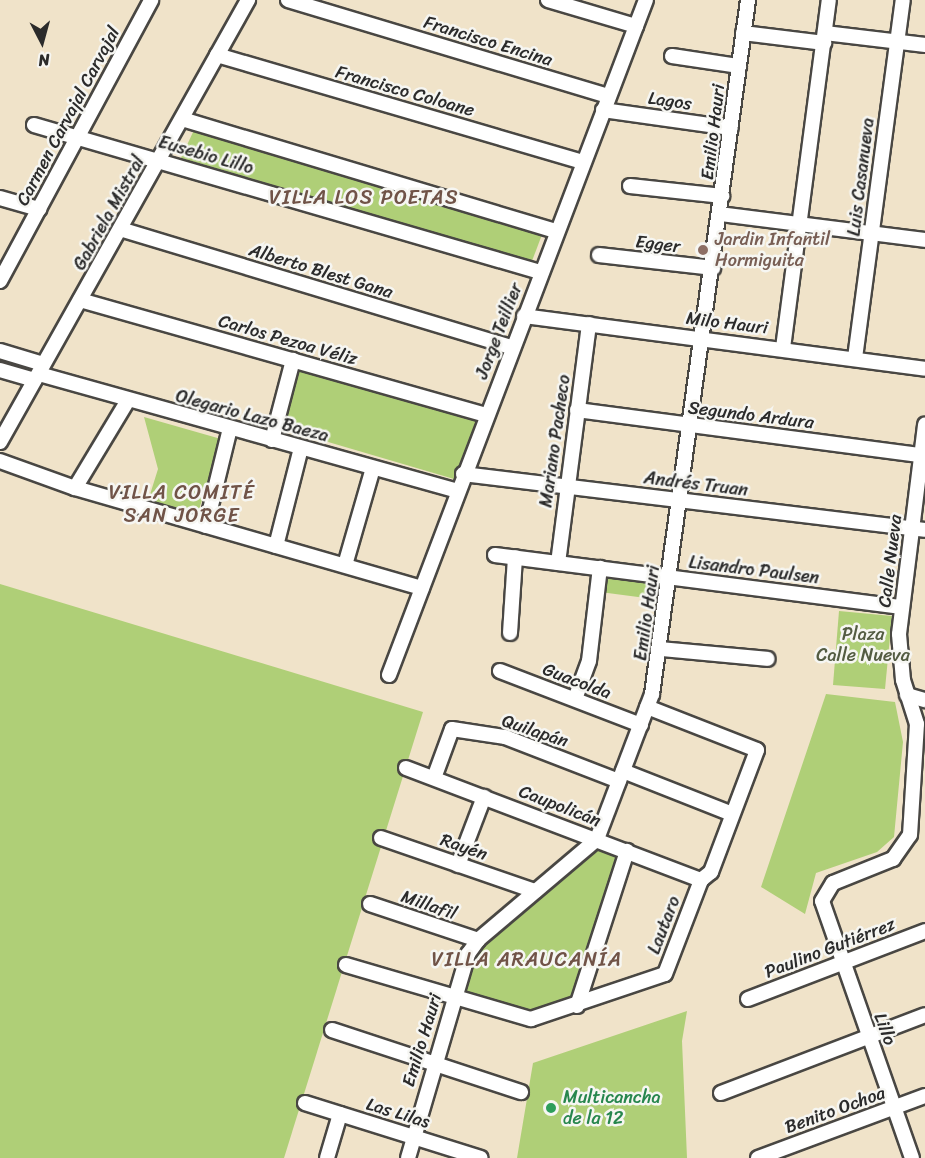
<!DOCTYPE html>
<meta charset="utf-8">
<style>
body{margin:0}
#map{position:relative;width:925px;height:1158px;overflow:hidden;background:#f0e3c9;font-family:Sriracha,sans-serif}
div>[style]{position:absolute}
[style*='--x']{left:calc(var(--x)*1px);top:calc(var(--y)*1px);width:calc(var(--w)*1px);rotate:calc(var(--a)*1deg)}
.green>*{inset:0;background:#afcf77}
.roads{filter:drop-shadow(2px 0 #494743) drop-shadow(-2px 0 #494743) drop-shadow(0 2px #494743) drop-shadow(0 -2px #494743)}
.minor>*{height:14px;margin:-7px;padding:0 7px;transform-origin:7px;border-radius:7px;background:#fff}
.dots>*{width:16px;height:16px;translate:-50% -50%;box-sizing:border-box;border:3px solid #f6f6f2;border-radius:50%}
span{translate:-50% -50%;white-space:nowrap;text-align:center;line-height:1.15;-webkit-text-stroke:5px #f6f6f2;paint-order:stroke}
.street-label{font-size:18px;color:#2b2b2b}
.education-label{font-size:18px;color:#785e54}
.left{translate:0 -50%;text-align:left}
.park-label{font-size:18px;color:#535c42}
.leisure-label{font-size:18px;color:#27864d}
.neighbourhood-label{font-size:20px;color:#705347;letter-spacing:1.5px}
.north{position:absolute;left:12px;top:12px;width:60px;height:60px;-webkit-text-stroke:4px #f6f6f2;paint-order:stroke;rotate:174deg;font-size:16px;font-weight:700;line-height:24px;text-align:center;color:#2b2b2b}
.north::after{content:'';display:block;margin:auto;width:21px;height:27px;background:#2b2b2b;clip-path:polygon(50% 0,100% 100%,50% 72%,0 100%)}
</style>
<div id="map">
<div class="green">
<i style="clip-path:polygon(194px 130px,543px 232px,532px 261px,181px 158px)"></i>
<i style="clip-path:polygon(301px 362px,479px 417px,454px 479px,284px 429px)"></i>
<i style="clip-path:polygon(144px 417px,221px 439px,198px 513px,148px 501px,158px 469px)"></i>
<i style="clip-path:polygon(602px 573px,664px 581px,661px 600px,600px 592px)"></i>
<i style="clip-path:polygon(0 584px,423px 712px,284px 1158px,0 1158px)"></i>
<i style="clip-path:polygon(839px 611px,892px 616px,885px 689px,833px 685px)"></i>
<i style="clip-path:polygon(826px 694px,895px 702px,903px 742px,894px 837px,877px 852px,816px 873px,805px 914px,761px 887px)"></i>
<i style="clip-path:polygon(597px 841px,625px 852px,576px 1004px,543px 1016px,456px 996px,469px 956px)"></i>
<i style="clip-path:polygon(687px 1011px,682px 1041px,687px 1158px,517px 1158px,533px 1063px)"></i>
</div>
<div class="roads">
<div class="minor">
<i style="--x:288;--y:0;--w:335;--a:16.7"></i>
<i style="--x:548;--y:0;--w:92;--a:16.5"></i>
<i style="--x:743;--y:33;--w:82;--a:7"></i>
<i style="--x:825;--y:33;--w:101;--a:6.8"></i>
<i style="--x:217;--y:55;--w:381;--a:16.3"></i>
<i style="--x:672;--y:56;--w:68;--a:8.5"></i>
<i style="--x:603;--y:110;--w:129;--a:8"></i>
<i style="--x:182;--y:119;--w:390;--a:16.7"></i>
<i style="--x:34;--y:125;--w:527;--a:16.2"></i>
<i style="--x:630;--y:186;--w:93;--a:6.2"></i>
<i style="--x:0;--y:198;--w:41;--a:15.8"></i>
<i style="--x:720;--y:214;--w:207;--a:7.2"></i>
<i style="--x:120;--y:229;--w:409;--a:16.8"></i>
<i style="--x:599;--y:255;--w:115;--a:6.5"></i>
<i style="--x:0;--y:281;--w:319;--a:-61.7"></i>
<i style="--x:80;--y:300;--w:422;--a:15.8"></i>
<i style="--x:524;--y:316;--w:404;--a:7.5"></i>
<i style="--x:783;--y:348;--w:351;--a:-82.5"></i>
<i style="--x:0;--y:351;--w:45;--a:16.8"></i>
<i style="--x:855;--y:358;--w:361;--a:-82.4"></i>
<i style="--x:0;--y:370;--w:36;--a:16"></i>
<i style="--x:39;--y:374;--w:434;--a:15.6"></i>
<i style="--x:577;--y:410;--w:347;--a:7.5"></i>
<i style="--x:272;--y:440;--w:83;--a:-75.3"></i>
<i style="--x:0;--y:442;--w:507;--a:-60.7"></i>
<i style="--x:0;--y:461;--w:80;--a:19.8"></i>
<i style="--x:75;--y:488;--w:361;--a:16.1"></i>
<i style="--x:463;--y:474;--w:465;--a:6.9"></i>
<i style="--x:75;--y:488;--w:103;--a:-58.9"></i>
<i style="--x:206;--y:526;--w:101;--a:-76.2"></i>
<i style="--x:276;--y:546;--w:101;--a:-75.7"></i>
<i style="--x:495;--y:555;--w:410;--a:7.3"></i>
<i style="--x:558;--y:563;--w:241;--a:-82.6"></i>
<i style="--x:345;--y:565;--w:101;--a:-73.9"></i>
<i style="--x:510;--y:633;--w:76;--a:-86.2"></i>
<i style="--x:661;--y:649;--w:107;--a:5.3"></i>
<i style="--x:500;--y:671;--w:151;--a:21"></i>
<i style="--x:389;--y:675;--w:722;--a:-69.16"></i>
<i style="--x:907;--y:695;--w:19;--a:16"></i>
<i style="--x:575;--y:699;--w:40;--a:-69.8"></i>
<i style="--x:589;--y:661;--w:94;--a:-83.3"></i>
<i style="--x:406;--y:768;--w:316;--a:20.8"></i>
<i style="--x:623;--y:771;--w:117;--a:21.5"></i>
<i style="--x:434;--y:778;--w:52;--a:-69.8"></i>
<i style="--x:452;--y:729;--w:54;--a:8.6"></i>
<i style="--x:505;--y:737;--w:122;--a:21.1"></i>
<i style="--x:381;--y:838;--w:163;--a:19"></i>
<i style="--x:458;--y:865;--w:73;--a:-69.1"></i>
<i style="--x:370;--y:904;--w:114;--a:18.4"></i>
<i style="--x:346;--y:965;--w:193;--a:16.3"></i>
<i style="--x:531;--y:1019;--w:141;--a:-18.6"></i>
<i style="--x:665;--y:974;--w:101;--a:-69"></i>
<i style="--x:701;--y:880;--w:13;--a:-39"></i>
<i style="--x:711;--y:872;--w:130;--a:-69.3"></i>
<i style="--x:757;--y:750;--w:118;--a:-158.6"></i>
<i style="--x:748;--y:999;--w:190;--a:-21"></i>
<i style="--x:577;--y:1006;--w:163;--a:-72.1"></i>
<i style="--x:332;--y:1030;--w:199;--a:18.2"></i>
<i style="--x:721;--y:1093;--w:218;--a:-20.9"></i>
<i style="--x:305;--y:1103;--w:184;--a:17.4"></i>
<i style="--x:327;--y:1158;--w:46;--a:-73.5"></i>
<i style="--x:408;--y:1158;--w:213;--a:-73.6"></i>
<i style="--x:468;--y:954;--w:17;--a:-54"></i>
<i style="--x:478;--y:940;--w:156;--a:-40.3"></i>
<i style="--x:597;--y:839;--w:155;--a:-69.2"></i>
<i style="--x:652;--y:694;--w:701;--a:-82.12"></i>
<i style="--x:758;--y:1158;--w:178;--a:-20.4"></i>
<i style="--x:912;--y:1158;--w:272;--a:-109.3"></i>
<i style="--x:822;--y:901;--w:21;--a:-59"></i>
<i style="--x:833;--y:883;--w:65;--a:-21.8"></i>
<i style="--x:893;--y:859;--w:29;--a:-55"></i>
<i style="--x:910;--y:835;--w:111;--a:-86.4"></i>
<i style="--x:917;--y:724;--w:46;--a:-107.7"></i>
<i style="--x:903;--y:680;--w:46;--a:-95"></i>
<i style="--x:899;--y:634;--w:211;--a:-82.9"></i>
</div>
</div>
<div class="dots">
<i style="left:703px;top:250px;background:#8d6e63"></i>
<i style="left:551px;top:1108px;background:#2e9e5b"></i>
</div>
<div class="street-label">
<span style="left:488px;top:41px;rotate:17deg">Francisco Encina</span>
<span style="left:405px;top:91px;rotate:16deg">Francisco Coloane</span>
<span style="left:670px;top:101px;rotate:8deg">Lagos</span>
<span style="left:68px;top:116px;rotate:-62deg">Carmen Carvajal Carvajal</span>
<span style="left:713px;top:132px;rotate:-83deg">Emilio Hauri</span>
<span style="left:206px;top:155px;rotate:16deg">Eusebio Lillo</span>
<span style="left:861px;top:177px;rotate:-83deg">Luis Casanueva</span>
<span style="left:109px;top:213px;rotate:-61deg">Gabriela Mistral</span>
<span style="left:658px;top:244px;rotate:7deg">Egger</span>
<span style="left:321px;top:271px;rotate:17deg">Alberto Blest Gana</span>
<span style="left:727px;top:323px;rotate:7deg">Milo Hauri</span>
<span style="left:499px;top:331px;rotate:-69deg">Jorge Teillier</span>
<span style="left:288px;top:340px;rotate:16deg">Carlos Pezoa Véliz</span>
<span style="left:751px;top:415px;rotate:7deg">Segundo Ardura</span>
<span style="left:252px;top:416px;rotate:15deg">Olegario Lazo Baeza</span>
<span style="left:555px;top:441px;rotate:-82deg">Mariano Pacheco</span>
<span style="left:696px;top:484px;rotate:7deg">Andrés Truan</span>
<span style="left:890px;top:561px;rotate:-83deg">Calle Nueva</span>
<span style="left:754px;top:570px;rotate:7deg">Lisandro Paulsen</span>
<span style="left:647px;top:613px;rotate:-82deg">Emilio Hauri</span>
<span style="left:577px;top:681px;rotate:21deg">Guacolda</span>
<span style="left:535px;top:731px;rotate:19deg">Quilapán</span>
<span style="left:560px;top:806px;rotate:21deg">Caupolicán</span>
<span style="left:464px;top:847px;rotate:19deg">Rayén</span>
<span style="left:429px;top:905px;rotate:19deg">Millafil</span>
<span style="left:664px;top:925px;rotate:-69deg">Lautaro</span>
<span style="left:830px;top:948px;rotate:-21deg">Paulino Gutiérrez</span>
<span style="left:885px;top:1029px;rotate:70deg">Lillo</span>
<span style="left:422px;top:1040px;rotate:-73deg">Emilio Hauri</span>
<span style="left:835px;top:1110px;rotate:-20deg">Benito Ochoa</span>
<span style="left:398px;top:1113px;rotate:17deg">Las Lilas</span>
</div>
<div class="education-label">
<span class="left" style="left:715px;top:250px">Jardin Infantil<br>Hormiguita</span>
</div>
<div class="park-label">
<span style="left:863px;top:645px">Plaza<br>Calle Nueva</span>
</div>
<div class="leisure-label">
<span class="left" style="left:563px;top:1108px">Multicancha<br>de la 12</span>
</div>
<div class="neighbourhood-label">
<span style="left:364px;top:197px">VILLA LOS POETAS</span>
<span style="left:182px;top:504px">VILLA COMITÉ<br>SAN JORGE</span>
<span style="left:527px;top:959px">VILLA ARAUCANÍA</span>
</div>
<div class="north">N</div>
</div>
